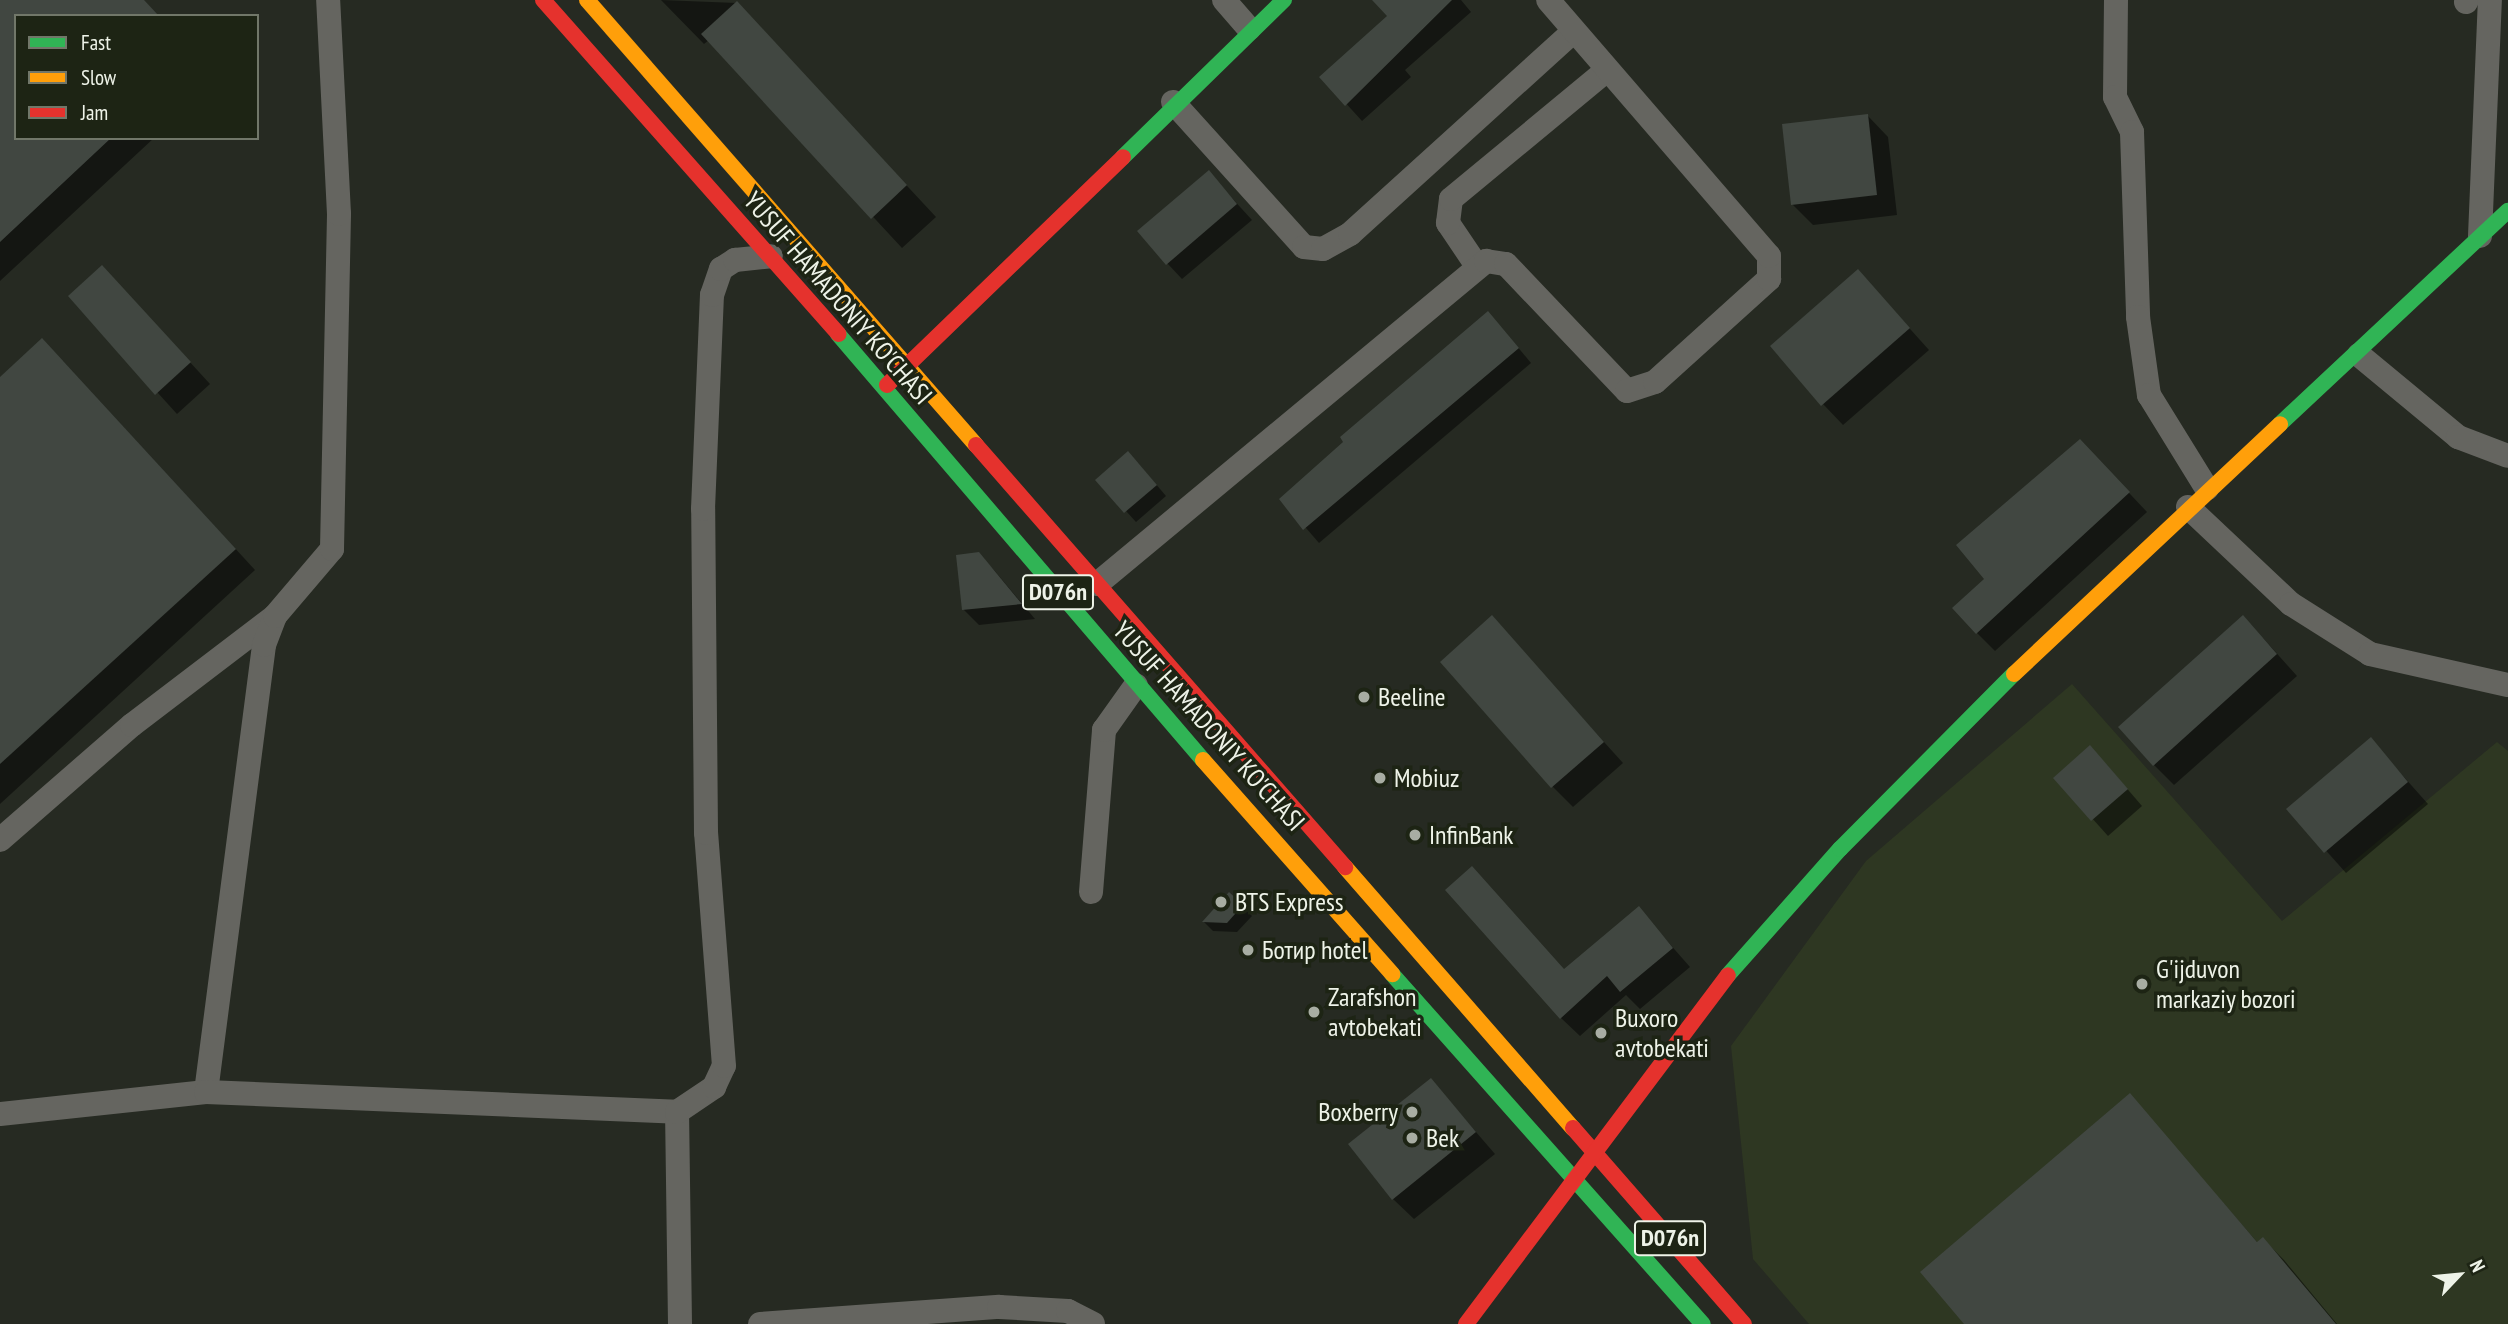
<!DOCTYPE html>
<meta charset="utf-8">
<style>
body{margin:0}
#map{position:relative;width:2508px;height:1324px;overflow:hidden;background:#262a22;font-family:"PT Sans Narrow",sans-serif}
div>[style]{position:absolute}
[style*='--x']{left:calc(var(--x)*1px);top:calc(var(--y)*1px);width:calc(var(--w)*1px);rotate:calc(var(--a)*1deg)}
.built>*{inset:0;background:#2e3722}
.shadow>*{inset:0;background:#0007}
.building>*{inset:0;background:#414741}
.street>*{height:24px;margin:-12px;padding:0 12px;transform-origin:12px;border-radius:12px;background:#656560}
.fast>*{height:16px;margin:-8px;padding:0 8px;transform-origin:8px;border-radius:8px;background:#30b455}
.slow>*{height:16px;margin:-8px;padding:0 8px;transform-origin:8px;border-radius:8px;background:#ff9f0a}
.jam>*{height:16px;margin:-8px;padding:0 8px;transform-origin:8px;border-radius:8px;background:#e5322d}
.dots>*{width:19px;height:19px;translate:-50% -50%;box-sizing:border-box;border:4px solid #1d2414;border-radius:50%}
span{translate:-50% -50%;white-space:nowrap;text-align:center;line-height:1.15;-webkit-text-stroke:7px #1d2414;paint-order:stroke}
.shield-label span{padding:2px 5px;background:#1d2414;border:2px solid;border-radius:5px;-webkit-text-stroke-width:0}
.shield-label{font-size:24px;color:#eef3e8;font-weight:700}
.street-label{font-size:26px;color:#eef3e8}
.poi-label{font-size:26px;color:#eef3e8}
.left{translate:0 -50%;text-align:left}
.right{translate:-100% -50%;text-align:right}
.legend{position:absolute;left:14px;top:14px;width:245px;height:126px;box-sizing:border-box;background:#1d2414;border:2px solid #717769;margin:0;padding:9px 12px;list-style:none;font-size:21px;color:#eef3e8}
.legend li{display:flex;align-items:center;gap:14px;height:35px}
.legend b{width:35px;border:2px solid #717769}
.north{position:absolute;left:2424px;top:1240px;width:70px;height:70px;-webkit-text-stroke:5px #1d2414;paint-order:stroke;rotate:64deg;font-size:19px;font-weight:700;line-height:28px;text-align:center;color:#eef3e8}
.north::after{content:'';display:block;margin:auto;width:24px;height:32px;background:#eef3e8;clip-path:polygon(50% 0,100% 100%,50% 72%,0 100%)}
</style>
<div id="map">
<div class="built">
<i style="clip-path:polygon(2072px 684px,2282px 921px,2497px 742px,2508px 751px,2508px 1324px,1809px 1324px,1753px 1259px,1731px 1046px,1866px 861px)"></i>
</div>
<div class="shadow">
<i style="clip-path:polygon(0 0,144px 0,16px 16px,16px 138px,154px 138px,0 281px)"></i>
<i style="clip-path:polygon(661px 0,737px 3px,936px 217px,902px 248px,709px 40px,704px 44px)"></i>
<i style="clip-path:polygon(1375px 0,1461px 0,1471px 12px,1405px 70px,1411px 77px,1362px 121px,1322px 77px,1389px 17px)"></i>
<i style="clip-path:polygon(1868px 116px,1888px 137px,1897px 215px,1813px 225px,1792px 204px)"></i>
<i style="clip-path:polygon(1209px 173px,1252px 220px,1182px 279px,1167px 263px)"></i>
<i style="clip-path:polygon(1858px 271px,1929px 350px,1843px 425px,1823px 404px)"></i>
<i style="clip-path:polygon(122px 288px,210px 384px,177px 414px,70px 296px)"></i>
<i style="clip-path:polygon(1501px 327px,1531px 363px,1319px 543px,1281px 499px)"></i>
<i style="clip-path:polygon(63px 361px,255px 570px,0 804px,0 379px)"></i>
<i style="clip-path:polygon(2098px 460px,2147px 512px,1995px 651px,1977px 633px,1986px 579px)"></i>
<i style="clip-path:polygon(1138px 463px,1166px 496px,1136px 522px,1098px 480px)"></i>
<i style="clip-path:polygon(978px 554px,994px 570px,1035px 619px,979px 625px,964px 610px)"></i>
<i style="clip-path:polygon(1492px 618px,1623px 763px,1573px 807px,1553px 787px)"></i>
<i style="clip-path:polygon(2263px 638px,2297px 676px,2174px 785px,2154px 765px)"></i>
<i style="clip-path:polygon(2371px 740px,2428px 804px,2346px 873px,2289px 809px)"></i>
<i style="clip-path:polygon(2105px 763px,2142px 806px,2108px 836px,2056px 778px)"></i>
<i style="clip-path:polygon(1229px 894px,1252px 916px,1237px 932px,1213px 931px,1204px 922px)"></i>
<i style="clip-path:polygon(1639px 909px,1690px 967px,1640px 1009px,1626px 995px,1580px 1036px,1561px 1018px,1565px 971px)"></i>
<i style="clip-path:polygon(1431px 1080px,1495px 1154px,1414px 1219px,1393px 1199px)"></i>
<i style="clip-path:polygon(2130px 1096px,2258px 1243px,2263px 1239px,2284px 1260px,2337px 1324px,1966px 1324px)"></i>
</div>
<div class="building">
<i style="clip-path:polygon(0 0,144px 0,159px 16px,16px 16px,16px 138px,111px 138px,0 242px)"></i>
<i style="clip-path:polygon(1372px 0,1452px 0,1345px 106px,1319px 77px,1387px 16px)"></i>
<i style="clip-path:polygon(737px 1px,907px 185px,871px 219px,701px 34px)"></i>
<i style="clip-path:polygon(1868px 114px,1877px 195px,1791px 205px,1782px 124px)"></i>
<i style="clip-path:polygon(1209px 170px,1237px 204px,1166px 265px,1137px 231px)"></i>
<i style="clip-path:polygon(102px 265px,191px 362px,155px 395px,68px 296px)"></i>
<i style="clip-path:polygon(1858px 269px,1910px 328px,1821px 406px,1770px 346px)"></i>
<i style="clip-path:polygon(1488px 311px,1519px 348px,1303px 530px,1279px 499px,1343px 442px,1340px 437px)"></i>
<i style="clip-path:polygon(42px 338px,236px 549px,0 764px,0 377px)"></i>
<i style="clip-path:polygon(2080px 439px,2130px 492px,1976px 634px,1952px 608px,1984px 579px,1956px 545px)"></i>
<i style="clip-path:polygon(1128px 451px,1157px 485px,1124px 513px,1095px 480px)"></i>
<i style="clip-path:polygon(979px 552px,1022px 604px,962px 610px,956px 555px)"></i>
<i style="clip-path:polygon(1492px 615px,1604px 742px,1551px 788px,1440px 662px)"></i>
<i style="clip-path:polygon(2243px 615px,2277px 654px,2153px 766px,2118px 727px)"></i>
<i style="clip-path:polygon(2371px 737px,2408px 782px,2324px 853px,2286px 809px)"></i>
<i style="clip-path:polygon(2090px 745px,2128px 789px,2091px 821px,2053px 778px)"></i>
<i style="clip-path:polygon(1472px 866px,1564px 969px,1639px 906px,1673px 948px,1620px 992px,1607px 976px,1560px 1019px,1445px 890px)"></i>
<i style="clip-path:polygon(1229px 892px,1243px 905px,1227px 923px,1202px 922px)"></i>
<i style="clip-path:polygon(1431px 1078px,1476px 1132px,1392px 1200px,1348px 1144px)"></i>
<i style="clip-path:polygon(2130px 1093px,2257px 1242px,2263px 1237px,2336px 1324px,1964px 1324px,1920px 1272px)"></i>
</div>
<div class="street">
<i style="--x:1224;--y:0;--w:38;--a:49"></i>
<i style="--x:2116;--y:0;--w:97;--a:90.6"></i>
<i style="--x:2115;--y:97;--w:39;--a:64"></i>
<i style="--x:2132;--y:132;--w:185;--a:88.1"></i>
<i style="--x:2138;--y:317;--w:79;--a:82"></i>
<i style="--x:2149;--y:395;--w:110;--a:58.3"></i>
<i style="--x:2466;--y:2;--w:2;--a:-63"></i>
<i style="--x:1173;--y:102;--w:195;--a:47.9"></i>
<i style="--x:1304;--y:247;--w:19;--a:6"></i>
<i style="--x:1323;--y:249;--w:31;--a:-29"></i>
<i style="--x:1350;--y:234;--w:302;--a:-42.2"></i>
<i style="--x:2480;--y:236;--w:236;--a:-87.6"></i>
<i style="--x:1477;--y:266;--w:52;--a:-124"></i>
<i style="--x:1448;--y:223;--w:24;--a:-83"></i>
<i style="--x:1451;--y:199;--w:202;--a:-39.6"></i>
<i style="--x:2359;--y:355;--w:129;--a:39.6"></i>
<i style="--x:2458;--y:437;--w:53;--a:20.8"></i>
<i style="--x:2188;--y:507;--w:141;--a:43.3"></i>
<i style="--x:2291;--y:604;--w:93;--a:32.3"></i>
<i style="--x:2370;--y:654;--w:141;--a:12.7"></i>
<i style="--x:1097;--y:584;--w:506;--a:-39.7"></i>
<i style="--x:1486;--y:261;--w:20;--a:9"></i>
<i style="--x:1506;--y:264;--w:175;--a:46.4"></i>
<i style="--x:1627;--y:391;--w:29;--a:-18"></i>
<i style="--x:1655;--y:382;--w:154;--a:-42.1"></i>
<i style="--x:1769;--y:279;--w:23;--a:-90"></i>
<i style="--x:1769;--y:256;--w:338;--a:-130.8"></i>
<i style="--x:0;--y:840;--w:175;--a:-41.1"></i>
<i style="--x:132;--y:725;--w:180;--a:-37.3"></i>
<i style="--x:1091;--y:892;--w:163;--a:-85.4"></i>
<i style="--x:1104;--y:730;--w:55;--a:-54.6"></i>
<i style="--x:206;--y:1092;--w:451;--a:-82.6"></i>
<i style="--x:264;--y:645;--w:31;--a:-69"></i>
<i style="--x:275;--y:616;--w:88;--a:-49.6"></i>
<i style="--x:332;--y:549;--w:335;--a:-88.8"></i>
<i style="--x:339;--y:214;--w:214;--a:-92.9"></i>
<i style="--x:0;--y:1114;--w:207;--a:-6.1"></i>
<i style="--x:206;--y:1092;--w:471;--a:2.4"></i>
<i style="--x:680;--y:1324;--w:212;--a:-90.8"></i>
<i style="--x:677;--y:1112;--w:45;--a:-34"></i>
<i style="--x:714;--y:1087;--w:23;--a:-65"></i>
<i style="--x:724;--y:1066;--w:234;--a:-94.4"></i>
<i style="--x:706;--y:833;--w:324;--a:-90.5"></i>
<i style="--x:703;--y:509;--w:214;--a:-87.6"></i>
<i style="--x:712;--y:295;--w:28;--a:-71"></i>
<i style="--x:721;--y:269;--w:17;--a:-33"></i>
<i style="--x:735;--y:260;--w:36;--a:-6"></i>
<i style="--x:760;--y:1324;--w:240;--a:-4.1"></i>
<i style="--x:999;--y:1307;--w:69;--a:3.3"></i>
<i style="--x:1068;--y:1311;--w:28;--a:27"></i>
</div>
<div class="fast">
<i style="--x:1123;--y:157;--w:225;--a:-44.3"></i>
<i style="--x:838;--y:334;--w:561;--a:49.41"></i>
<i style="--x:2280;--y:424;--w:312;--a:-43.1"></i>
<i style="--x:1392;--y:974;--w:468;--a:48.4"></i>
<i style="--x:1728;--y:975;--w:169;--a:-48.4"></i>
<i style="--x:1840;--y:849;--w:247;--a:-45.2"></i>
</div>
<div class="slow">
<i style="--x:587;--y:0;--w:591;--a:48.84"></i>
<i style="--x:2014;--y:674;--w:365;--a:-43.2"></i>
<i style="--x:1203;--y:760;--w:286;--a:48.5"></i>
<i style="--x:1345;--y:867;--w:347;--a:48.9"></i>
</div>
<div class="jam">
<i style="--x:543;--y:0;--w:446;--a:48.5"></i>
<i style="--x:887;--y:385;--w:328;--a:-44"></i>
<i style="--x:976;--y:445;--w:561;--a:48.83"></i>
<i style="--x:1573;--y:1128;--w:260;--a:48.9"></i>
<i style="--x:1466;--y:1324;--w:436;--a:-53.1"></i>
</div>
<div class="dots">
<i style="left:1364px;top:697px;background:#a8ada3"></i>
<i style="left:1380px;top:778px;background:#a8ada3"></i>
<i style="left:1415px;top:835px;background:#a8ada3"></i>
<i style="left:1221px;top:902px;background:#a8ada3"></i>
<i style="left:1248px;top:950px;background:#a8ada3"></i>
<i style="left:2142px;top:984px;background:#a8ada3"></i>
<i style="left:1314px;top:1012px;background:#a8ada3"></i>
<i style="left:1601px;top:1033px;background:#a8ada3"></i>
<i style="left:1412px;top:1112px;background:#a8ada3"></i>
<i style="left:1412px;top:1138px;background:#a8ada3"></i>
</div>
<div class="shield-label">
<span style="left:1058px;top:592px">D076n</span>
<span style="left:1670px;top:1238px">D076n</span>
</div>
<div class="street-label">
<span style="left:838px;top:298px;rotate:49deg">YUSUF HAMADONIY KO'CHASI</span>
<span style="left:1209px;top:726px;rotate:48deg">YUSUF HAMADONIY KO'CHASI</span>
</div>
<div class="poi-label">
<span class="left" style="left:1378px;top:697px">Beeline</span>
<span class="left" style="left:1394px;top:778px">Mobiuz</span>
<span class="left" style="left:1429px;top:835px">InfinBank</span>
<span class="left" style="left:1235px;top:902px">BTS Express</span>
<span class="left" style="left:1262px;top:950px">Ботир hotel</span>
<span class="left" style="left:2156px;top:984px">G'ijduvon<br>markaziy bozori</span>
<span class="left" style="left:1328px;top:1012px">Zarafshon<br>avtobekati</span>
<span class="left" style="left:1615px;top:1033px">Buxoro<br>avtobekati</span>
<span class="right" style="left:1398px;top:1112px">Boxberry</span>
<span class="left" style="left:1426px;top:1138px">Bek</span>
</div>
<ul class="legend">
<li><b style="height:9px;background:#30b455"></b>Fast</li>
<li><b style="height:9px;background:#ff9f0a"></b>Slow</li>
<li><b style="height:9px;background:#e5322d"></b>Jam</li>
</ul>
<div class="north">N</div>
</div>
